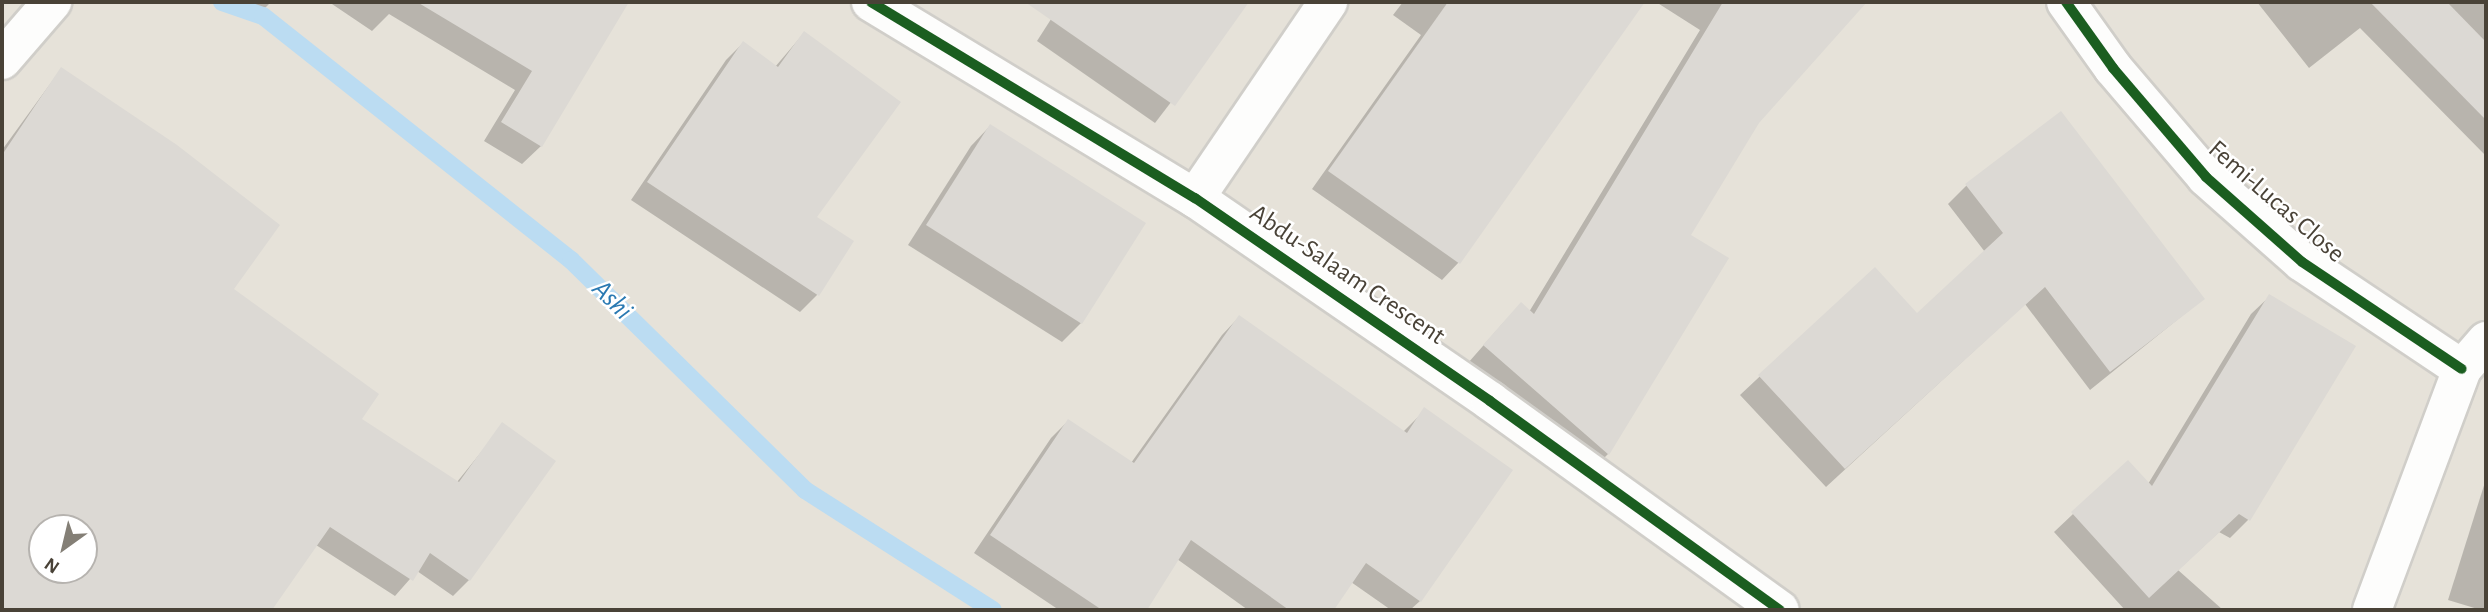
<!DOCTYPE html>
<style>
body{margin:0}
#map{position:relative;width:2488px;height:612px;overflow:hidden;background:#f2f0ec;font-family:"Alegreya Sans",sans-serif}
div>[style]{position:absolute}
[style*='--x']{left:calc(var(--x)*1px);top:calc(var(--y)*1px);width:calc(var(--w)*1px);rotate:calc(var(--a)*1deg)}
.residential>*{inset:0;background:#e6e2d9}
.shadow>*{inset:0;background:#0003}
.stream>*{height:18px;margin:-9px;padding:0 9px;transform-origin:9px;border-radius:9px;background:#bbdcf2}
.building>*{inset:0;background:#dcd9d4}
.roads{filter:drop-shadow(2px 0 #d0cec9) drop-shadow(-2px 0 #d0cec9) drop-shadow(0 2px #d0cec9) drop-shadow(0 -2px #d0cec9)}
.minor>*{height:38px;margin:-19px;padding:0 19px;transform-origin:19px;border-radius:19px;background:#fdfdfc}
.cycleway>*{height:10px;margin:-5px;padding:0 5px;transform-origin:5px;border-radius:5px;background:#1b5e20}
span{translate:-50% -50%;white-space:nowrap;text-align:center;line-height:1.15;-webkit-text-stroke:5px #fff;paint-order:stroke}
.street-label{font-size:26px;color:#494237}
.water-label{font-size:28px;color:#2979b2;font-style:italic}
.frame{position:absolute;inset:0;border:4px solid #494237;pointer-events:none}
.north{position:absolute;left:28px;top:514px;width:70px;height:70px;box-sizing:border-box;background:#fff;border:2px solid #b6b3af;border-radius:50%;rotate:214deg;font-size:19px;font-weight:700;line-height:28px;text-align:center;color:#494237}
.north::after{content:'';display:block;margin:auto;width:24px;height:32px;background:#847f76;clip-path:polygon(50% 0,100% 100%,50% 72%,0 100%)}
</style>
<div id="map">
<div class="residential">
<i style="clip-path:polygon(evenodd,2px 2px,2486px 2px,2486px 610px,2px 610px,2px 2px,42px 528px,84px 528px,84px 570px,42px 570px,42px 528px)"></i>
</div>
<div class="shadow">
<i style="clip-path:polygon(236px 2px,271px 2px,257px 16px)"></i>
<i style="clip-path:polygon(329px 2px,627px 2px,541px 146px,522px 164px,484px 141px,515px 90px,389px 14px,372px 31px)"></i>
<i style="clip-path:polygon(1062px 2px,1248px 2px,1155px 123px,1037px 41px)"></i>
<i style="clip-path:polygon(1403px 2px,1643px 2px,1459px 262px,1442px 280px,1312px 189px,1421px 35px,1393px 15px)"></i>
<i style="clip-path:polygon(1656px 2px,1865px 2px,1758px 122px,1688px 235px,1726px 258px,1608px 454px,1591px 471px,1468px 363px,1504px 322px,1529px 312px,1700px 30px)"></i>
<i style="clip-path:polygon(2257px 2px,2486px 2px,2486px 156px,2360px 28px,2309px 68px)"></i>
<i style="clip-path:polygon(804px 33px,817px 295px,800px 312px,631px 200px,726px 60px,743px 43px,775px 67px)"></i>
<i style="clip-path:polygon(evenodd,61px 69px,231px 289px,359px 420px,457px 482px,503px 425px,469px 580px,453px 596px,417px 571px,395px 596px,316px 545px,270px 610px,2px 610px,2px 150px,61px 69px,42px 528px,84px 528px,84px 570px,42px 570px,42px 528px)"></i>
<i style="clip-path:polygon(990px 126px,1081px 323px,1062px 342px,908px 245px,971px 146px)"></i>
<i style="clip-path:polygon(1967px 185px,2203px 299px,2090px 390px,2025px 304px,1826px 487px,1740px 395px,1874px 269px,1917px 315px,1985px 252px,1948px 204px)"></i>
<i style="clip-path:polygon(2270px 296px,2248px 520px,2230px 538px,2219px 532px,2178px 570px,2223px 610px,2125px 610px,2054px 532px,2128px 462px,2148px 484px,2251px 314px)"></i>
<i style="clip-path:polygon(1239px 317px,1403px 432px,1425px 410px,1420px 601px,1410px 610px,1391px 610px,1351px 582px,1332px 610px,1248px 610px,1177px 559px,1145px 610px,1059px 610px,974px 553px,1051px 438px,1068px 421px,1131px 463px,1222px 335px)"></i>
<i style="clip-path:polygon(2486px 479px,2486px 610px,2481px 610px,2448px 600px)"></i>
</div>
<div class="stream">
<i style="--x:222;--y:2;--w:43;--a:18.9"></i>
<i style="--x:263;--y:16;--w:393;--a:38.4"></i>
<i style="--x:571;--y:260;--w:328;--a:44.5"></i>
<i style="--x:805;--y:490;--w:223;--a:32.6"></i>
</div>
<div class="building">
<i style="clip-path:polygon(417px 2px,629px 2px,542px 147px,501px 122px,532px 71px)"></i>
<i style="clip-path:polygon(1025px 2px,1249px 2px,1175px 106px)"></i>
<i style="clip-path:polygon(1448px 2px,1645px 2px,1460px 264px,1328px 171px)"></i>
<i style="clip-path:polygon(1723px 2px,1867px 2px,1759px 123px,1691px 235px,1729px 258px,1609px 455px,1483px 345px,1521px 302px,1534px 314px)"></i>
<i style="clip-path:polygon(2370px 2px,2447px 2px,2486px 42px,2486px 120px)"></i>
<i style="clip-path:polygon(804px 31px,901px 102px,817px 217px,854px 241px,819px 296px,647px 182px,743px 41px,778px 67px)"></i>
<i style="clip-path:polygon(evenodd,61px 67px,177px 145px,280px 225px,234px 289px,379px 394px,362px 419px,459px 482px,502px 422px,556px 461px,470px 581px,430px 553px,413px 581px,330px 527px,272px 610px,2px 610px,2px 155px,61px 67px,42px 528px,84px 528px,84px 570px,42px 570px,42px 528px)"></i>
<i style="clip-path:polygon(2061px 111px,2205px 299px,2110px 372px,2045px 287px,1845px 469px,1758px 375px,1875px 267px,1917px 313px,2003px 233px,1965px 184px)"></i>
<i style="clip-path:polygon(990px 124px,1146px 223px,1082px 324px,926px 225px)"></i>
<i style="clip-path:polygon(2269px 294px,2356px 346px,2250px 521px,2239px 514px,2149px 598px,2071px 512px,2128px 460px,2152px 486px)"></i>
<i style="clip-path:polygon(1239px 315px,1407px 433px,1424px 407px,1513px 470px,1421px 602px,1366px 563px,1334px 610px,1289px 610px,1191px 540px,1147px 610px,1102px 610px,990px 535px,1068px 419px,1134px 463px)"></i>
</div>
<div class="roads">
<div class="minor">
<i style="--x:871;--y:2;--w:379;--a:31.2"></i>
<i style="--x:1195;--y:198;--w:358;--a:34.5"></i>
<i style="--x:1490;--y:401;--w:357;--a:35.8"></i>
<i style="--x:2066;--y:2;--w:81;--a:54.5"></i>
<i style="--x:2113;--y:68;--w:143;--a:49.5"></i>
<i style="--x:2206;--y:177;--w:128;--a:41.5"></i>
<i style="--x:2302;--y:262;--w:192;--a:33.8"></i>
<i style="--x:2;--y:60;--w:77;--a:-49.2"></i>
<i style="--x:1195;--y:198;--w:237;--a:-55.8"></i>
<i style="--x:2372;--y:610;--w:257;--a:-69.5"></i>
<i style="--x:2462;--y:369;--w:37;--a:-49"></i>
</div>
</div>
<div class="cycleway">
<i style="--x:871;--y:2;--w:379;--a:31.2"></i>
<i style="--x:1195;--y:198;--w:358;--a:34.5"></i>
<i style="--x:1490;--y:401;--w:357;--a:35.8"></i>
<i style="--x:2066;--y:2;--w:81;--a:54.5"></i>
<i style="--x:2113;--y:68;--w:143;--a:49.5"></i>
<i style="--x:2206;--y:177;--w:128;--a:41.5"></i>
<i style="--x:2302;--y:262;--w:192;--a:33.8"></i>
</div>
<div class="street-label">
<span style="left:2276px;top:202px;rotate:41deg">Femi-Lucas Close</span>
<span style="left:1347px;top:275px;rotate:34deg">Abdu-Salaam Crescent</span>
</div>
<div class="water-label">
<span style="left:612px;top:300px;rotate:45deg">Ashi</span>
</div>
<div class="frame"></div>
<div class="north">N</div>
</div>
